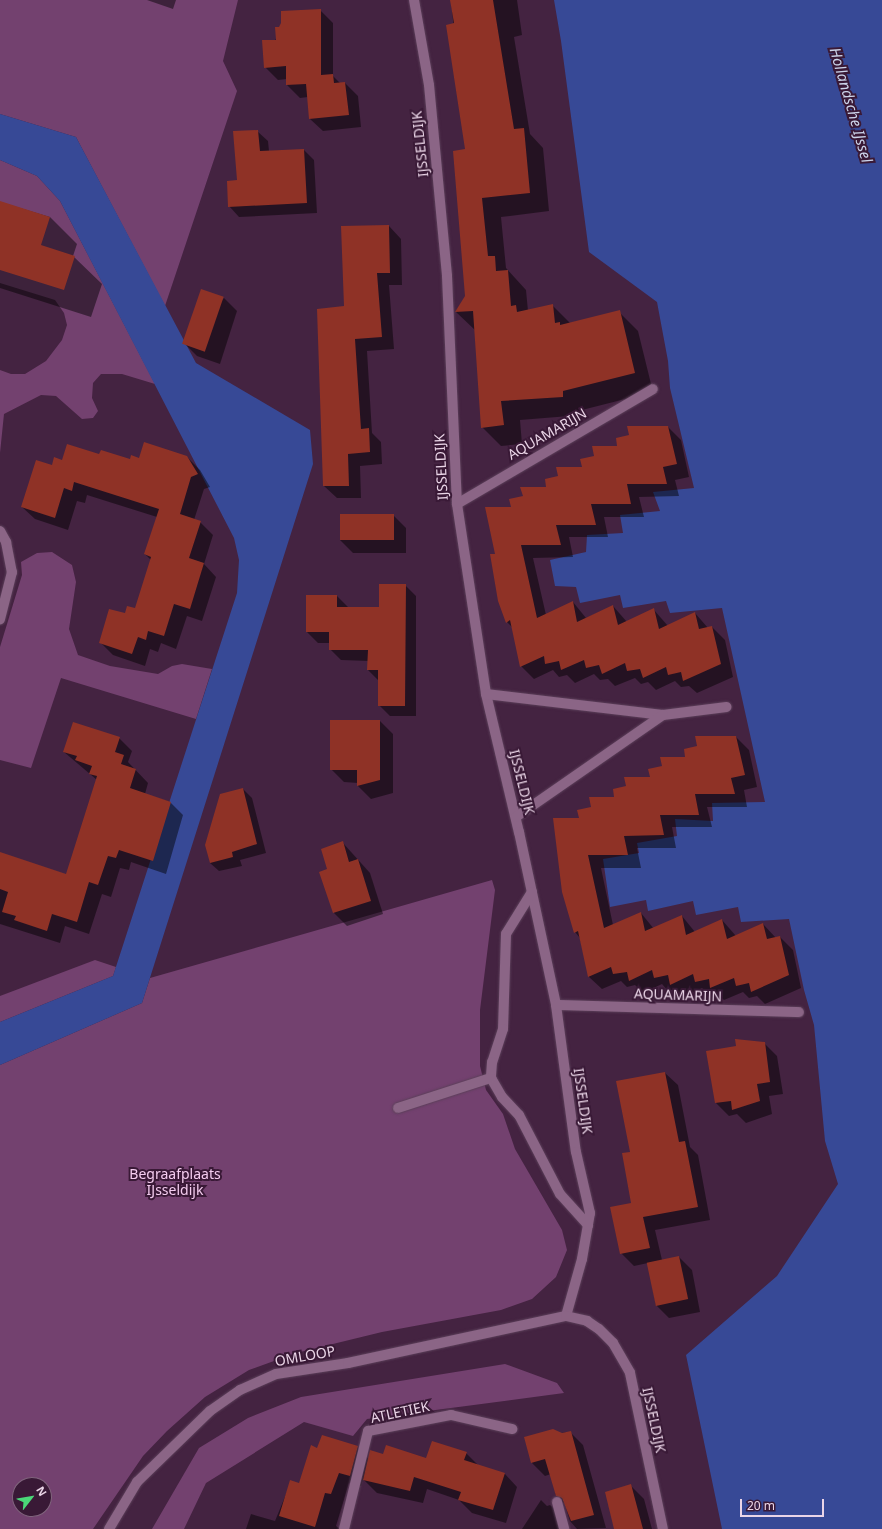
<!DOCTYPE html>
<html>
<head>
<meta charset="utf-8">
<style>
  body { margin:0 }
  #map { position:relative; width:882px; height:1529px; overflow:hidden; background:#442341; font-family:"Noto Sans",sans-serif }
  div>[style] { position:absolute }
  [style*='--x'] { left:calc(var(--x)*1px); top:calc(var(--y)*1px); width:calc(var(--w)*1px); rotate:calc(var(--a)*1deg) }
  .green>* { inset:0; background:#73416f }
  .water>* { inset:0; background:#374996 }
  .shadow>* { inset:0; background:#0007 }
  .building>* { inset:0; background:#8f3226; transform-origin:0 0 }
  .roads { filter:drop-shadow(0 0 1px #5b3f59) drop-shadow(0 0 1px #5b3f59) }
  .minor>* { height:10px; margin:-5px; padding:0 5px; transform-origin:5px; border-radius:5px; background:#8b6586 }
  span { translate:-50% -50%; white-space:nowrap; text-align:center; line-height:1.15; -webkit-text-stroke:4px #391936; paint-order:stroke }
  .street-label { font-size:14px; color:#ead5e7 }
  .park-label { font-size:14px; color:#f4ccef }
  .water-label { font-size:15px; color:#ccd4ea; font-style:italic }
  .north { position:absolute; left:12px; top:1477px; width:40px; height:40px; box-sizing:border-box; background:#391936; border:1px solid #80647d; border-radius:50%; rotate:59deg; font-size:11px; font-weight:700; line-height:16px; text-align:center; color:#ead5e7 }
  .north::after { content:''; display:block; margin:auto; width:14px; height:18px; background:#4ad778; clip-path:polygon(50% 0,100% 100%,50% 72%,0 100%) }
  .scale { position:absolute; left:740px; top:1499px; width:84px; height:18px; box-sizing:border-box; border:2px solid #ead5e7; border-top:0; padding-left:5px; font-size:12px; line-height:14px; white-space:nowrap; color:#ead5e7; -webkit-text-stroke:3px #391936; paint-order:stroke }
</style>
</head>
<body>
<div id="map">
  <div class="green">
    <i style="clip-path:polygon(0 0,238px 0,223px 61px,237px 91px,165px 306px,76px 137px,0 114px)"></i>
    <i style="clip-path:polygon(0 160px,37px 176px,60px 201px,155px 384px,122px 374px,101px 374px,93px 383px,92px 398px,98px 411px,93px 418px,82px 419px,56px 396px,41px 395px,4px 414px,0 453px,0 370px,11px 374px,25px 374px,46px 361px,62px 340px,67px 325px,64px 313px,55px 300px,0 283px)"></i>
    <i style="clip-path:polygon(52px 552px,72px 565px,76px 582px,69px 629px,78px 655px,110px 666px,158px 674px,172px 666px,182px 664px,212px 669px,196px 719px,61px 678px,31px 768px,0 760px,0 647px,22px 575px,21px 562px,37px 553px)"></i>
    <i style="clip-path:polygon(evenodd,492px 880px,495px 890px,480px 1010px,480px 1066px,486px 1090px,503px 1114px,515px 1149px,562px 1230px,567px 1250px,556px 1277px,532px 1299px,501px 1310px,382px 1332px,296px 1353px,249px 1370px,205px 1397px,167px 1431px,143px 1456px,93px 1529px,0 1529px,0 1065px,142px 1003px,150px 978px,492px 880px,20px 1485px,44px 1485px,44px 1509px,20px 1509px,20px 1485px)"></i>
    <i style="clip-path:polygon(95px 960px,116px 967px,113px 976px,0 1022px,0 996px)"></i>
    <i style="clip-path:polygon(505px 1364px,557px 1383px,564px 1393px,367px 1419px,353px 1436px,304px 1422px,206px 1483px,184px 1529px,152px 1529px,199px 1448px,248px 1418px,301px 1397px)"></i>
  </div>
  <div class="water">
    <i style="clip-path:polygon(554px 0,882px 0,882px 1529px,722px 1529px,686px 1355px,777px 1276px,838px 1184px,825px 1141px,814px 1025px,804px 990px,789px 919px,741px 922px,738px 907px,696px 915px,693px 901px,648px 911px,646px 900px,610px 907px,603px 859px,639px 853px,637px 843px,677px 836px,675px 819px,713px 821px,712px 803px,765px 802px,722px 608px,670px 613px,666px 601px,623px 608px,620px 595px,580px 603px,576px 587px,555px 586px,550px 560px,586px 552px,587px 535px,623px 533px,620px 515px,660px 511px,653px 492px,694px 488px,670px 388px,668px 361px,657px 302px,589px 252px,561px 41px)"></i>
    <i style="clip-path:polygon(0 114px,76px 137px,196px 363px,310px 430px,313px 464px,142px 1003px,0 1065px,0 1022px,113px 976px,237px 593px,239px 560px,234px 538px,60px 201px,37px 176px,0 160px)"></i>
  </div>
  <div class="shadow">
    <i style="clip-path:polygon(147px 0,176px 0,173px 9px)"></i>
    <i style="clip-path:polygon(451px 0,517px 0,522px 35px,514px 37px,530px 134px,543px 148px,549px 211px,501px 217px,506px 268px,526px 290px,528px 311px,552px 305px,570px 323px,619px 312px,638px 331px,653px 392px,582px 410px,582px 415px,520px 420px,522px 444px,501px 446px,482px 427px,476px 331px,456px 312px,466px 297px,466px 150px)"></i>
    <i style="clip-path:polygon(320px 10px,333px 23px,333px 76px,340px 83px,345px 83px,358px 96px,361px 127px,323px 131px,310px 119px,308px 97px,300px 98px,287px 85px,287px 79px,278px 80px,265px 67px,280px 28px)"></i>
    <i style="clip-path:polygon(257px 131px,268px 141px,269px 151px,304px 150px,314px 160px,317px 213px,239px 217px,229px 206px)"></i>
    <i style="clip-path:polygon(0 202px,50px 217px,77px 244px,73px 256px,102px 284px,91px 317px,0 288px)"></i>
    <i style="clip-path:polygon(389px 226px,401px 239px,402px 285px,389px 285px,394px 349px,367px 351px,372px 433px,381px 442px,382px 464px,360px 466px,361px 498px,337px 498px,324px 486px,345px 307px)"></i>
    <i style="clip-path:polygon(224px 298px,237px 311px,220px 364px,197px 356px,184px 343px)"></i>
    <i style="clip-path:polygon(668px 427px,681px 440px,689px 477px,675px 480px,679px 496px,639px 497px,644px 517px,604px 517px,608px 537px,569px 537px,573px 557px,533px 558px,546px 615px,573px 602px,586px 618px,613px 606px,627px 622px,654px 610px,668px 626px,695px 613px,708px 628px,712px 627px,725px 640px,733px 677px,697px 693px,689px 686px,681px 687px,675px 681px,656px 690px,648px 682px,641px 684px,635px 678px,615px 686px,608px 679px,600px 680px,594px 674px,575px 683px,567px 675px,559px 677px,553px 670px,534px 679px,521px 666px,513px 628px,507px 622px,512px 508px,524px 497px,548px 488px,559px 477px,583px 468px,595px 456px)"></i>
    <i style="clip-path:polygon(100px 455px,131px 460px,187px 457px,200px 470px,210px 487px,204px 489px,194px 520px,200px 522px,213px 535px,204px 564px,216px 577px,202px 621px,187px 616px,176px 649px,161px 643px,158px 652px,150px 649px,145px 666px,113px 655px,100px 642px,136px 610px,151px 560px,145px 554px,157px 517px,87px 495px,85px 503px,77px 501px,68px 530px,35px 519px,22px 507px,52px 466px,63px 461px)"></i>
    <i style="clip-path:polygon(393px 515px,406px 528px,406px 553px,353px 553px,340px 540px)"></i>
    <i style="clip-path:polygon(405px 585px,416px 596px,416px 716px,390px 716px,379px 705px,379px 681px,368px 670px,369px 661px,341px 660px,330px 649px,330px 643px,318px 643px,307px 632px,337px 596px,348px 607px,380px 608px)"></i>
    <i style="clip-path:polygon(380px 721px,393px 734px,393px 793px,371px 799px,358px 786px,358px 783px,344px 782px,331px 769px)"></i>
    <i style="clip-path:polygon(736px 737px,749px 750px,757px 787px,744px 790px,747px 807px,707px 807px,712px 827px,672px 827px,676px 848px,637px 848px,641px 868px,601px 868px,613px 925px,641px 913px,654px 929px,682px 916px,695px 932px,722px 920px,736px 936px,763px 924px,776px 938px,780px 937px,793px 950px,801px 988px,765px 1004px,757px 996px,749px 998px,743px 992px,724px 1000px,716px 993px,708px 994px,702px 988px,683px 997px,675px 989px,668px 991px,662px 984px,643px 993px,635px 985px,627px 987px,621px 981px,602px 989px,589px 977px,580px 938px,575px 932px,580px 819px,592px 808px,615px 798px,651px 778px,663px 767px)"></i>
    <i style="clip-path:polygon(119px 738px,132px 751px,128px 762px,148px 783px,145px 794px,170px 802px,183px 815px,166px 874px,131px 862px,129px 870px,120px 868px,111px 897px,102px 894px,89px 934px,65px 926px,60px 943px,0 924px,0 853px,67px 875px,97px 780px,64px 752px)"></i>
    <i style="clip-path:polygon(243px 789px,252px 798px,266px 853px,240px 860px,242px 866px,219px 871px,210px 863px)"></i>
    <i style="clip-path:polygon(343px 843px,370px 873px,383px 914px,347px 926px,334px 913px,328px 870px)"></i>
    <i style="clip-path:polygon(764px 1043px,777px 1056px,783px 1094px,769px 1096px,772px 1114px,746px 1123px,737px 1114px,729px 1116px,716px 1103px)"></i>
    <i style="clip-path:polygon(665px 1073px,678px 1085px,690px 1147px,698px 1155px,710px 1220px,655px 1230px,662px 1260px,679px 1257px,692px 1270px,700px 1312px,669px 1318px,656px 1305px,648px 1263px,634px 1266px,621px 1253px,632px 1203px,631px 1152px)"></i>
    <i style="clip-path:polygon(570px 1432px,583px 1445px,606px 1528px,577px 1529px,570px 1521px,565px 1504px,556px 1495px,551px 1474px,545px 1476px,532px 1463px,525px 1437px)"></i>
    <i style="clip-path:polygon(357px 1447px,369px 1459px,383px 1455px,427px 1459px,466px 1453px,479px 1466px,505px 1474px,517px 1487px,506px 1523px,472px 1513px,459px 1500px,427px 1489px,423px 1503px,377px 1493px,363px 1479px,361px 1486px,349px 1483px,336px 1526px,340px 1529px,246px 1529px,251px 1514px,275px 1521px,291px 1482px,299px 1484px,318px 1449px)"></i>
    <i style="clip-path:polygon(631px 1486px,644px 1499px,652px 1529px,616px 1529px)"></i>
    <i style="clip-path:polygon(541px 1500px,547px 1506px,550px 1505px,563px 1517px,566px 1529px,522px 1529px)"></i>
  </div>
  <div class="building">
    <i style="clip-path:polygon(450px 0,493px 0,514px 129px,524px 128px,530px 193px,482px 198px,488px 256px,495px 256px,496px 271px,508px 270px,511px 306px,516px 305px,517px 312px,553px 304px,555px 323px,560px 322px,560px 325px,620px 310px,635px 373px,563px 391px,563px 397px,501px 401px,504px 425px,481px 428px,473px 311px,455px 312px,465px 296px,453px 151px,465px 149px,446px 25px,454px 23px)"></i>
    <i style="clip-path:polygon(321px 9px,321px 75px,333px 74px,334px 83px,345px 82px,349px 115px,309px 119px,306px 84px,286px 85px,286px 66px,264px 68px,262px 40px,276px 40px,275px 27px,279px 27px,281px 23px,281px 11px)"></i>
    <i style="clip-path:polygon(258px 130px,260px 151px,304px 149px,307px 203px,228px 207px,227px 181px,237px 180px,233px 131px)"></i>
    <i style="clip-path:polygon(0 201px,50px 217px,41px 245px,75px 256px,64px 290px,0 270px)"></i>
    <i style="clip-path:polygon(389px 225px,390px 273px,377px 273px,382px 337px,355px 339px,361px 429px,369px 428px,370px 452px,348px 454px,349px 486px,323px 486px,317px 309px,344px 306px,341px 226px)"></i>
    <i style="left:201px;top:289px;width:24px;height:58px;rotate:19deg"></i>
    <i style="clip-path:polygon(627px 426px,668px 426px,677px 464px,663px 467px,667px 484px,627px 484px,631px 504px,591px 504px,596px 525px,556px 525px,561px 545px,521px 545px,537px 618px,573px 601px,577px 622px,613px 605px,618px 625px,654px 608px,659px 629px,695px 612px,699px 629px,712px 626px,721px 664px,683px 681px,681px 672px,668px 675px,666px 667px,643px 678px,640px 669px,627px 671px,625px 663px,602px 674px,599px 665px,586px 668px,584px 660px,561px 670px,559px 661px,545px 664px,544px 656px,520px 667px,510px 620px,506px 623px,498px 601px,490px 554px,495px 554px,485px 507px,511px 507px,509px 499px,523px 496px,520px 487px,546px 487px,545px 479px,558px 476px,556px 467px,582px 467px,580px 459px,594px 456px,592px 446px,617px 446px,616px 438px,629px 435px)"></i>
    <i style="clip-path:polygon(144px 442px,187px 456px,198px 474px,191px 477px,180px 514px,201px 521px,189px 558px,204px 563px,190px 609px,174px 604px,164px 636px,148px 631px,146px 640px,138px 637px,132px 654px,99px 643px,109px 609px,125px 613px,127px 606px,135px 608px,151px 557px,144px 554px,159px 509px,74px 482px,72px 491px,64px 488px,55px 518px,21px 507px,36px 460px,52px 465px,54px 457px,62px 460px,67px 444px,99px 454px,101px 450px,130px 459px,131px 455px,139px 458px)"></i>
    <i style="left:340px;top:514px;width:54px;height:26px"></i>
    <i style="clip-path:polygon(379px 584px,406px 584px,405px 706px,378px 706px,378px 670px,367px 670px,368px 650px,329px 650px,329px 632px,306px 632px,306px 595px,337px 595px,337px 607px,379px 607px)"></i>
    <i style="clip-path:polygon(330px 720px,380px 720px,380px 780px,357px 786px,357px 770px,330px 770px)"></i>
    <i style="clip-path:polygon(73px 722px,120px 737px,115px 752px,124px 755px,121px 764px,136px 769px,130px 788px,171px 802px,153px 861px,119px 850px,116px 858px,108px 856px,98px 885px,89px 882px,77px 922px,52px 914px,47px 931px,14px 920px,16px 916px,2px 912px,8px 892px,0 889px,0 852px,66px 874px,97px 776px,89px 774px,92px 766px,75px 760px,77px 756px,63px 752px)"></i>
    <i style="clip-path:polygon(695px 736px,736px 736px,745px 775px,731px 778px,735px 794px,695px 794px,699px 815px,660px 815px,664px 835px,624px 836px,628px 855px,588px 855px,604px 928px,641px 912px,645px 931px,682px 915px,686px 935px,722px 919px,727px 939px,763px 923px,767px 939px,780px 936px,789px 975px,751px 992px,749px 983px,736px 986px,734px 978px,710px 988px,709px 979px,695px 982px,693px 974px,670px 985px,668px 975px,654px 978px,652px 970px,629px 981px,627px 972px,613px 974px,611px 967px,588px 977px,578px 931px,574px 933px,562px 892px,553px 818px,579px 818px,577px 810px,591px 807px,589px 797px,614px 797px,613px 789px,626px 786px,624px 777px,650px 777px,648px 769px,662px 766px,660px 757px,685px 757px,684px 749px,697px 746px)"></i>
    <i style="clip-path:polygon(243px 788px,257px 844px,232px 852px,233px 857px,210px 863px,205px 845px,220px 794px)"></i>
    <i style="clip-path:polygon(343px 841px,349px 862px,358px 859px,371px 901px,333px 913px,319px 872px,327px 869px,321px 849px)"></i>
    <i style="clip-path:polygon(735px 1039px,765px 1042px,770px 1082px,757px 1084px,760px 1101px,732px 1110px,731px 1101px,715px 1103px,706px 1051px,736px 1046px)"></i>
    <i style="clip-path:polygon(665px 1072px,679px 1142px,685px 1141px,698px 1207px,643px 1217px,650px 1248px,620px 1254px,610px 1207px,631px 1203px,622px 1153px,630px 1152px,616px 1081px)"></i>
    <i style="left:679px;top:1256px;width:44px;height:33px;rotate:78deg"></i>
    <i style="clip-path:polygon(553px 1429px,562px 1433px,571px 1431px,594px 1515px,571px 1521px,562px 1498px,556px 1496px,545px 1459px,531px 1463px,524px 1437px)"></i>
    <i style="clip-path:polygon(322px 1435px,358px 1446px,350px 1476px,339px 1473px,331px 1494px,325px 1493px,315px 1527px,279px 1516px,290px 1480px,299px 1483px,311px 1445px,317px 1448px)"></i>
    <i style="clip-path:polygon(432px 1441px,467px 1452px,464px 1460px,505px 1473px,493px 1510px,458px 1500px,461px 1492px,414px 1477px,410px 1491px,363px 1480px,370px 1450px,383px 1454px,386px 1445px,426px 1458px)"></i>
    <i style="clip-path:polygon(631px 1484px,643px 1529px,614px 1529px,605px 1492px)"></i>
  </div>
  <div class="roads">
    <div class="minor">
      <i style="--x:414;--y:0;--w:86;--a:80"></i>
      <i style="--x:429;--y:85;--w:192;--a:84.6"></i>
      <i style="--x:447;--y:276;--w:228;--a:87.5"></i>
      <i style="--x:457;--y:504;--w:192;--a:81.3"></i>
      <i style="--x:486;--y:694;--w:142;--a:76.6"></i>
      <i style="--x:519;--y:832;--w:177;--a:77.9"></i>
      <i style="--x:556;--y:1005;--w:148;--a:82.3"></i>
      <i style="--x:576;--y:1152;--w:63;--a:77.1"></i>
      <i style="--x:590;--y:1213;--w:47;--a:99.9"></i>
      <i style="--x:582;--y:1259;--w:59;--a:105.7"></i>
      <i style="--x:457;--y:504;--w:227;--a:-30.4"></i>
      <i style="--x:0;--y:531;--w:13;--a:61"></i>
      <i style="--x:6;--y:542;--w:31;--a:79"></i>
      <i style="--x:12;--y:572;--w:49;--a:104.3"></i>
      <i style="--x:486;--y:694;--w:178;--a:6.8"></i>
      <i style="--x:663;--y:715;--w:64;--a:-7.2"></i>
      <i style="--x:516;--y:817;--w:179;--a:-34.8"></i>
      <i style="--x:532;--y:892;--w:49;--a:121.8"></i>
      <i style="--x:506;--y:934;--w:95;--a:91.8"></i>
      <i style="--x:503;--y:1029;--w:35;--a:108"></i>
      <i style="--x:492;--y:1062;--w:16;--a:94"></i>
      <i style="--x:491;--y:1078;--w:22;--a:60"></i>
      <i style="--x:502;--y:1097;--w:25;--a:47"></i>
      <i style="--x:519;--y:1115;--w:89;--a:62.6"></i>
      <i style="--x:560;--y:1194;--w:42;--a:47.9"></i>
      <i style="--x:556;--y:1005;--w:243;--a:1.7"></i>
      <i style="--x:398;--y:1108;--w:98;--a:-17.9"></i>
      <i style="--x:557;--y:1502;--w:28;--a:75"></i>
      <i style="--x:109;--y:1529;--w:55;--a:-59.2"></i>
      <i style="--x:137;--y:1482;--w:102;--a:-44.2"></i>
      <i style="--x:210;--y:1411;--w:37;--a:-35"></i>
      <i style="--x:240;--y:1390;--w:39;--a:-24"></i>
      <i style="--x:276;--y:1374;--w:73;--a:-8.7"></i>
      <i style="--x:348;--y:1363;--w:223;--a:-12.2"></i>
      <i style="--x:566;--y:1316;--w:22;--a:13"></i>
      <i style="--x:587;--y:1321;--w:14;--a:34"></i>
      <i style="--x:599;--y:1329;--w:20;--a:45"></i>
      <i style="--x:613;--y:1343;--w:34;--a:60"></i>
      <i style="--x:630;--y:1373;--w:159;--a:78.1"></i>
      <i style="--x:344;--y:1529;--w:101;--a:-76.2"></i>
      <i style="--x:368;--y:1431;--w:85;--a:-10.9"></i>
      <i style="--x:451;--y:1415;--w:63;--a:12.9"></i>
    </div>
  </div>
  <div class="street-label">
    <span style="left:420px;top:144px;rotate:-96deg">IJSSELDIJK</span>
    <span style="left:547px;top:434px;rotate:-30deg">AQUAMARIJN</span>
    <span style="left:441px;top:467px;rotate:-93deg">IJSSELDIJK</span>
    <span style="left:522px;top:782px;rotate:76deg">IJSSELDIJK</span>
    <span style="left:678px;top:995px;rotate:2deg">AQUAMARIJN</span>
    <span style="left:583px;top:1101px;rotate:82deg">IJSSELDIJK</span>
    <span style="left:305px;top:1356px;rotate:-10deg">OMLOOP</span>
    <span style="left:400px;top:1412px;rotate:-12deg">ATLETIEK</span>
    <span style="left:654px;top:1420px;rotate:78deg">IJSSELDIJK</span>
  </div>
  <div class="park-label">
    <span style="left:175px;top:1182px">Begraafplaats<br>IJsseldijk</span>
  </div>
  <div class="water-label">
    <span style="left:851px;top:105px;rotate:74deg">Hollandsche IJssel</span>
  </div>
  <div class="north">N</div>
  <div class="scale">20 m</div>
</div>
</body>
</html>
